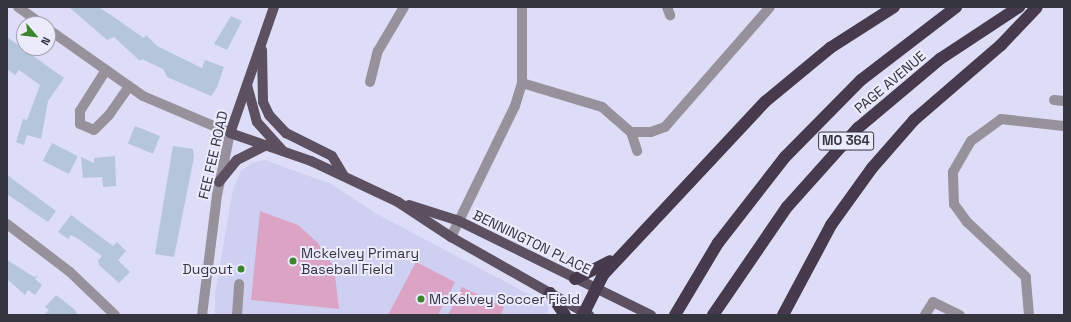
<!DOCTYPE html>
<html>
<head>
<meta charset="utf-8">
<style>
  body { margin:0 }
  #map { position:relative; width:1071px; height:322px; overflow:hidden; background:#ddddf8; font-family:"Space Grotesk",sans-serif }
  div>[style] { position:absolute }
  [style*='--x'] { left:calc(var(--x)*1px); top:calc(var(--y)*1px); width:calc(var(--w)*1px); rotate:calc(var(--a)*1deg) }
  .built>* { inset:0; background:#cfcff1 }
  .green>* { inset:0; background:#dba4c4 }
  .building>* { inset:0; background:#b5c5db; transform-origin:0 0 }
  .minor>* { height:10px; margin:-5px; padding:0 5px; transform-origin:5px; border-radius:5px; background:#97919b }
  .major>* { height:10px; margin:-5px; padding:0 5px; transform-origin:5px; border-radius:5px; background:#5c5061 }
  .highway>* { height:12px; margin:-6px; padding:0 6px; transform-origin:6px; border-radius:6px; background:#473a4d }
  .dots>* { width:11px; height:11px; translate:-50% -50%; box-sizing:border-box; border:2px solid #ebebfc; border-radius:50% }
  span { translate:-50% -50%; white-space:nowrap; text-align:center; line-height:1.15; -webkit-text-stroke:4px #ebebfc; paint-order:stroke }
  .shield-label span { padding:1px 3px; background:#ebebfc; border:1px solid; border-radius:3px; -webkit-text-stroke-width:0 }
  .shield-label { font-size:13px; color:#35353f; font-weight:700 }
  .street-label { font-size:14px; color:#35353f }
  .poi-label { font-size:14px; color:#35353f }
  .left { translate:0 -50%; text-align:left }
  .right { translate:-100% -50%; text-align:right }
  .frame { position:absolute; inset:0; border:8px solid #35353f; pointer-events:none }
  .north { position:absolute; left:16px; top:16px; width:40px; height:40px; box-sizing:border-box; background:#ebebfc; border:1px solid #a2a2b0; border-radius:50%; rotate:118deg; font-size:11px; font-weight:700; line-height:16px; text-align:center; color:#35353f }
  .north::after { content:''; display:block; margin:auto; width:14px; height:18px; background:#3c852c; clip-path:polygon(50% 0,100% 100%,50% 72%,0 100%) }
</style>
</head>
<body>
<div id="map">
  <div class="built">
    <i style="clip-path:polygon(265px 160px,331px 184px,377px 214px,549px 305px,547px 315px,215px 315px,215px 294px,233px 189px,241px 171px,252px 163px)"></i>
  </div>
  <div class="green">
    <i style="clip-path:polygon(260px 211px,298px 225px,318px 243px,334px 267px,339px 309px,251px 300px)"></i>
    <i style="clip-path:polygon(416px 262px,455px 282px,438px 315px,388px 315px)"></i>
    <i style="clip-path:polygon(462px 287px,504px 307px,501px 315px,448px 315px)"></i>
  </div>
  <div class="building">
    <i style="clip-path:polygon(69px 7px,99px 7px,144px 38px,146px 35px,157px 46px,202px 68px,205px 60px,224px 67px,217px 87px,211px 96px,167px 77px,163px 69px,142px 59px,140px 61px,114px 37px,107px 40px)"></i>
    <i style="clip-path:polygon(231px 16px,242px 21px,227px 50px,214px 44px)"></i>
    <i style="clip-path:polygon(7px 37px,64px 78px,48px 101px,41px 139px,27px 135px,24px 145px,16px 142px,23px 119px,27px 120px,40px 85px,19px 70px,15px 75px,7px 69px)"></i>
    <i style="left:135px;top:126px;width:27px;height:19px;rotate:22deg"></i>
    <i style="left:52px;top:143px;width:29px;height:20px;rotate:27deg"></i>
    <i style="clip-path:polygon(173px 146px,193px 149px,194px 157px,174px 257px,155px 254px)"></i>
    <i style="clip-path:polygon(115px 156px,116px 186px,103px 187px,102px 177px,83px 178px,81px 157px,94px 163px,94px 158px)"></i>
    <i style="clip-path:polygon(7px 175px,56px 211px,48px 222px,7px 194px)"></i>
    <i style="clip-path:polygon(71px 215px,113px 246px,117px 242px,126px 251px,118px 260px,130px 272px,119px 283px,99px 265px,98px 260px,102px 256px,77px 238px,71px 235px,68px 239px,58px 232px)"></i>
    <i style="clip-path:polygon(7px 260px,34px 277px,38px 275px,35px 279px,42px 285px,35px 295px,28px 290px,25px 295px,7px 279px)"></i>
    <i style="clip-path:polygon(56px 295px,74px 309px,78px 315px,44px 315px,49px 310px,45px 307px)"></i>
  </div>
  <div class="minor">
    <i style="--x:18;--y:7;--w:29;--a:36"></i>
    <i style="--x:667;--y:7;--w:9;--a:69"></i>
    <i style="--x:48;--y:29;--w:116;--a:35.2"></i>
    <i style="--x:143;--y:96;--w:95;--a:23"></i>
    <i style="--x:230;--y:133;--w:63;--a:101.8"></i>
    <i style="--x:217;--y:195;--w:121;--a:97.1"></i>
    <i style="--x:106;--y:70;--w:49;--a:122.4"></i>
    <i style="--x:80;--y:111;--w:13;--a:90"></i>
    <i style="--x:80;--y:124;--w:15;--a:23"></i>
    <i style="--x:94;--y:130;--w:21;--a:-45"></i>
    <i style="--x:109;--y:115;--w:35;--a:-55"></i>
    <i style="--x:370;--y:82;--w:32;--a:-76"></i>
    <i style="--x:378;--y:51;--w:51;--a:-59.4"></i>
    <i style="--x:522;--y:83;--w:84;--a:16.7"></i>
    <i style="--x:602;--y:107;--w:38;--a:41"></i>
    <i style="--x:631;--y:132;--w:20;--a:72"></i>
    <i style="--x:1054;--y:100;--w:10;--a:6"></i>
    <i style="--x:631;--y:132;--w:20;--a:0"></i>
    <i style="--x:651;--y:132;--w:15;--a:-20"></i>
    <i style="--x:665;--y:127;--w:159;--a:-48.8"></i>
    <i style="--x:7;--y:224;--w:79;--a:37.3"></i>
    <i style="--x:70;--y:272;--w:62;--a:43.7"></i>
    <i style="--x:451;--y:237;--w:146;--a:-64"></i>
    <i style="--x:515;--y:106;--w:24;--a:-73"></i>
    <i style="--x:522;--y:83;--w:76;--a:-90"></i>
    <i style="--x:237;--y:315;--w:31;--a:-86"></i>
    <i style="--x:925;--y:315;--w:15;--a:-58"></i>
    <i style="--x:933;--y:302;--w:30;--a:26"></i>
    <i style="--x:1029;--y:315;--w:38;--a:-95"></i>
    <i style="--x:1026;--y:277;--w:81;--a:-137"></i>
    <i style="--x:967;--y:222;--w:22;--a:-126"></i>
    <i style="--x:954;--y:204;--w:32;--a:-92"></i>
    <i style="--x:953;--y:172;--w:36;--a:-60"></i>
    <i style="--x:971;--y:141;--w:37;--a:-36"></i>
    <i style="--x:1001;--y:119;--w:63;--a:6.3"></i>
  </div>
  <div class="major">
    <i style="--x:274;--y:7;--w:133;--a:109.2"></i>
    <i style="--x:230;--y:133;--w:86;--a:19.1"></i>
    <i style="--x:311;--y:161;--w:96;--a:25.2"></i>
    <i style="--x:398;--y:202;--w:64;--a:33.4"></i>
    <i style="--x:451;--y:237;--w:159;--a:29.5"></i>
    <i style="--x:262;--y:50;--w:52;--a:88.9"></i>
    <i style="--x:263;--y:102;--w:14;--a:65"></i>
    <i style="--x:269;--y:115;--w:25;--a:47"></i>
    <i style="--x:286;--y:133;--w:51;--a:26.6"></i>
    <i style="--x:332;--y:156;--w:21;--a:59"></i>
    <i style="--x:247;--y:85;--w:38;--a:75"></i>
    <i style="--x:257;--y:122;--w:38;--a:48"></i>
    <i style="--x:219;--y:182;--w:28;--a:-51"></i>
    <i style="--x:237;--y:160;--w:33;--a:-27"></i>
    <i style="--x:409;--y:205;--w:52;--a:17.7"></i>
    <i style="--x:459;--y:221;--w:214;--a:26.1"></i>
  </div>
  <div class="highway">
    <i style="--x:575;--y:279;--w:39;--a:-27"></i>
    <i style="--x:550;--y:293;--w:27;--a:56"></i>
    <i style="--x:583;--y:315;--w:45;--a:-63.4"></i>
    <i style="--x:603;--y:275;--w:238;--a:-46.9"></i>
    <i style="--x:766;--y:101;--w:83;--a:-39.6"></i>
    <i style="--x:830;--y:48;--w:76;--a:-32.6"></i>
    <i style="--x:675;--y:315;--w:84;--a:-59.2"></i>
    <i style="--x:718;--y:243;--w:109;--a:-52.1"></i>
    <i style="--x:785;--y:157;--w:108;--a:-45.4"></i>
    <i style="--x:861;--y:80;--w:120;--a:-37.5"></i>
    <i style="--x:713;--y:315;--w:131;--a:-55.6"></i>
    <i style="--x:787;--y:207;--w:106;--a:-48.1"></i>
    <i style="--x:858;--y:128;--w:107;--a:-40.1"></i>
    <i style="--x:940;--y:59;--w:95;--a:-33.4"></i>
    <i style="--x:783;--y:315;--w:102;--a:-61.9"></i>
    <i style="--x:831;--y:225;--w:70;--a:-54.3"></i>
    <i style="--x:872;--y:168;--w:64;--a:-48.8"></i>
    <i style="--x:914;--y:120;--w:115;--a:-40.8"></i>
    <i style="--x:1001;--y:45;--w:52;--a:-46.5"></i>
  </div>
  <div class="dots">
    <i style="left:293px;top:261px;background:#3c852c"></i>
    <i style="left:241px;top:269px;background:#3c852c"></i>
    <i style="left:421px;top:299px;background:#3c852c"></i>
  </div>
  <div class="shield-label">
    <span style="left:846px;top:141px">MO 364</span>
  </div>
  <div class="street-label">
    <span style="left:890px;top:82px;rotate:-40deg">PAGE AVENUE</span>
    <span style="left:213px;top:155px;rotate:-77deg">FEE FEE ROAD</span>
    <span style="left:532px;top:242px;rotate:26deg">BENNINGTON PLACE</span>
  </div>
  <div class="poi-label">
    <span class="left" style="left:301px;top:261px">Mckelvey Primary<br>Baseball Field</span>
    <span class="right" style="left:233px;top:269px">Dugout</span>
    <span class="left" style="left:429px;top:299px">McKelvey Soccer Field</span>
  </div>
  <div class="frame"></div>
  <div class="north">N</div>
</div>
</body>
</html>
